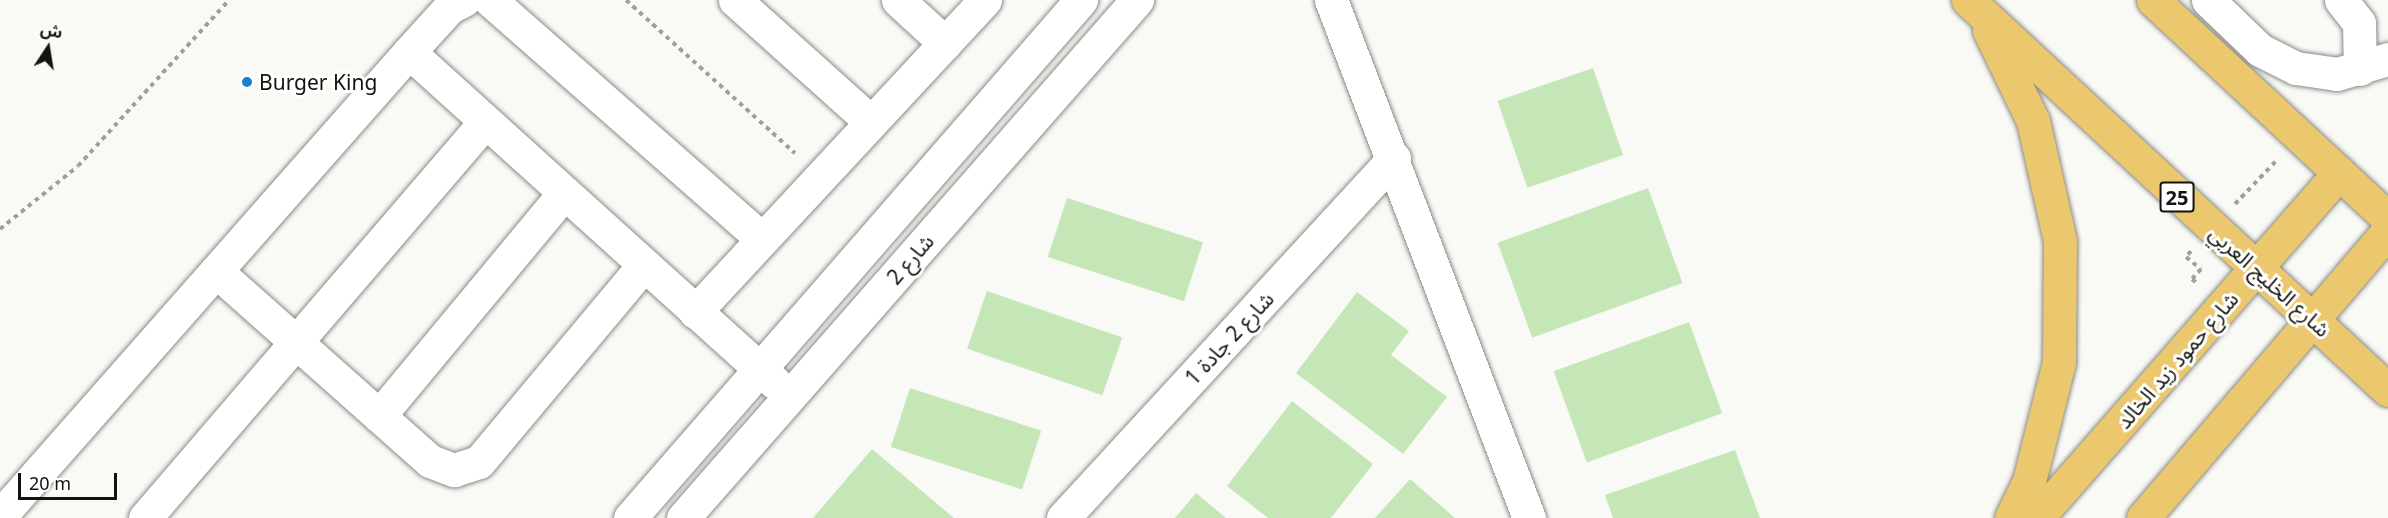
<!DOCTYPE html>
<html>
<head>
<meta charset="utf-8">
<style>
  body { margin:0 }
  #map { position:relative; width:2388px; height:518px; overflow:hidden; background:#f9f9f5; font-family:"Noto Sans","Noto Sans Arabic",sans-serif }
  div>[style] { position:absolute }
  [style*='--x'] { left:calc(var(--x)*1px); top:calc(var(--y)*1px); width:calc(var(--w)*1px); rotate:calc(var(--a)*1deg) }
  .building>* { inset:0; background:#c5e7b8; transform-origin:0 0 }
  .path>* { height:4px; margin-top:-2px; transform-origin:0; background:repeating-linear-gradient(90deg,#9f9f9c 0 4.5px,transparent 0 9px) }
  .roads { filter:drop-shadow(0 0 2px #8b8b88) drop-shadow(0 0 2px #8b8b88) }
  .minor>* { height:33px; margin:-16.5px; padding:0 16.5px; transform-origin:16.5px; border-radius:16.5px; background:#fff }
  .major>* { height:33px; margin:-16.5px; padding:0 16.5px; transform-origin:16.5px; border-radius:16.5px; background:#ebc76e }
  .dots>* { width:16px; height:16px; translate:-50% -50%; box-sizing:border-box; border:3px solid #fffffe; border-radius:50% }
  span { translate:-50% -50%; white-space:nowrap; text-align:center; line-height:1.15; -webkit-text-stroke:6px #fffffe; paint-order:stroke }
  .shield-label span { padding:2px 4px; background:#fffffe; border:2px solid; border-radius:4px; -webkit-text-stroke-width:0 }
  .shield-label { font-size:20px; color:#131312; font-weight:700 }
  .poi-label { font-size:21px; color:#131312 }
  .left { translate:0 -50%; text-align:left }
  .street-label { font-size:21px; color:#131312 }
  .north { position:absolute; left:18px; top:18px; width:60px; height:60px; -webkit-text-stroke:4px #fffffe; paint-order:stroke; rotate:12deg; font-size:16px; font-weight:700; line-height:24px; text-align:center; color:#131312 }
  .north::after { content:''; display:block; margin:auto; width:21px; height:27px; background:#131312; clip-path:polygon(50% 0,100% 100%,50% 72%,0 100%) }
  .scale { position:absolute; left:18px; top:473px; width:99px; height:27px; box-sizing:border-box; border:3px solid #131312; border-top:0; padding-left:8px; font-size:18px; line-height:21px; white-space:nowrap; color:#131312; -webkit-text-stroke:4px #fffffe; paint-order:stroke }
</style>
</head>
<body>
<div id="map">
  <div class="building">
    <i style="left:1593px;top:68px;width:92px;height:101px;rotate:71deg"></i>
    <i style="left:1648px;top:188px;width:101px;height:160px;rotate:70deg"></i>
    <i style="left:1067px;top:198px;width:143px;height:62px;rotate:18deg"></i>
    <i style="left:987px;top:291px;width:143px;height:61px;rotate:19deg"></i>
    <i style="clip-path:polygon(1357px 292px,1409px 331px,1391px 355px,1447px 397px,1403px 454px,1296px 373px)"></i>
    <i style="left:1689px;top:322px;width:97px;height:144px;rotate:70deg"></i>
    <i style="left:910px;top:388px;width:138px;height:62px;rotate:18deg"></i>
    <i style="clip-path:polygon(1292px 401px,1373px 464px,1331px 518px,1268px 518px,1227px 486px)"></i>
    <i style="clip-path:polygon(872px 449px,954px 518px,813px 518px)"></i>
    <i style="clip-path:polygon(1735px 450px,1760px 518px,1613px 518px,1605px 495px)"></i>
    <i style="clip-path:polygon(1410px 479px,1455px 518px,1375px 518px)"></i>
    <i style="clip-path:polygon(1196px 493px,1226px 518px,1175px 518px)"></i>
  </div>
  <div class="path">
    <i style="--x:626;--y:0;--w:228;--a:42.2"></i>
    <i style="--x:2235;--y:204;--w:62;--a:-46.3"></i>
    <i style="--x:0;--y:229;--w:100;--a:-38.9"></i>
    <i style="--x:78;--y:166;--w:224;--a:-47.7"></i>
    <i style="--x:2191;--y:251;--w:8;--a:130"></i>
    <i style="--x:2186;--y:257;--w:19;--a:39"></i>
    <i style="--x:2201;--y:269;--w:13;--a:132"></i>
    <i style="--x:2192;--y:279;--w:8;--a:40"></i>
  </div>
  <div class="roads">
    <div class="minor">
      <i style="--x:490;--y:0;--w:362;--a:41.3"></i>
      <i style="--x:735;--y:0;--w:183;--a:41.9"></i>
      <i style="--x:898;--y:0;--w:64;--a:42.5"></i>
      <i style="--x:1331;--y:0;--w:555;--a:69.08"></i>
      <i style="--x:2208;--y:0;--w:72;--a:43.9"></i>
      <i style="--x:2260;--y:50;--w:40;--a:26.6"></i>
      <i style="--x:2296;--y:68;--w:41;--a:8.3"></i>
      <i style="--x:2337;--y:74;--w:53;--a:-16.4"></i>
      <i style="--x:2341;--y:0;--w:29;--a:52"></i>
      <i style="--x:2359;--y:23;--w:46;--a:88.8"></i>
      <i style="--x:409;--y:52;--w:493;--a:42.1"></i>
      <i style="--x:216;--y:271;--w:286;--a:41.6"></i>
      <i style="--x:430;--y:461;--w:26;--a:21"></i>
      <i style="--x:454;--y:470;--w:26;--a:-18"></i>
      <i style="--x:479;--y:462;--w:257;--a:-50.1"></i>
      <i style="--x:695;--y:312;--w:426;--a:-47.1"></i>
      <i style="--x:379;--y:416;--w:290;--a:-50.3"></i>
      <i style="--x:0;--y:516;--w:619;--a:-48.6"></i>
      <i style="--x:409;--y:52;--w:61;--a:-47.7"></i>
      <i style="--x:450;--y:7;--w:16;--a:-27"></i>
      <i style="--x:145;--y:518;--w:522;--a:-49.35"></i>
      <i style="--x:630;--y:518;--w:687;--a:-48.96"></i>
      <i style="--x:683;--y:518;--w:689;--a:-48.77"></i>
      <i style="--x:1063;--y:518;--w:489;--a:-47.4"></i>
    </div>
    <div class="major">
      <i style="--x:1968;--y:0;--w:573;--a:42.88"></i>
      <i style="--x:2153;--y:0;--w:321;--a:42.9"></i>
      <i style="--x:1989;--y:30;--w:101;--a:64.2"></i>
      <i style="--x:2033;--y:121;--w:123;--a:77.3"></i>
      <i style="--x:2060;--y:241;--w:121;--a:90.5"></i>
      <i style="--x:2059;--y:362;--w:123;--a:104.1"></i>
      <i style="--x:2029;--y:481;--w:41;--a:115.9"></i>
      <i style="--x:2037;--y:518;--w:459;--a:-48.8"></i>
      <i style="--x:2143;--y:518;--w:377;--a:-49.5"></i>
    </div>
  </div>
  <div class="dots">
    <i style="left:247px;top:82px;background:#1a80cb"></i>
  </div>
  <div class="shield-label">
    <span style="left:2177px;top:197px">25</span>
  </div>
  <div class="poi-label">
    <span class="left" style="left:259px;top:82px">Burger King</span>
  </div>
  <div class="street-label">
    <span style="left:910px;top:259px;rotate:-49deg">شارع 2</span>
    <span style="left:2270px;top:281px;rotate:42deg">شارع الخليج العربي</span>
    <span style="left:1229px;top:338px;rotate:-47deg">شارع 2 جادة 1</span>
    <span style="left:2177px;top:360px;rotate:-49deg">شارع حمود زيد الخالد</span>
  </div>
  <div class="north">ش</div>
  <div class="scale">20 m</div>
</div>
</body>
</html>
